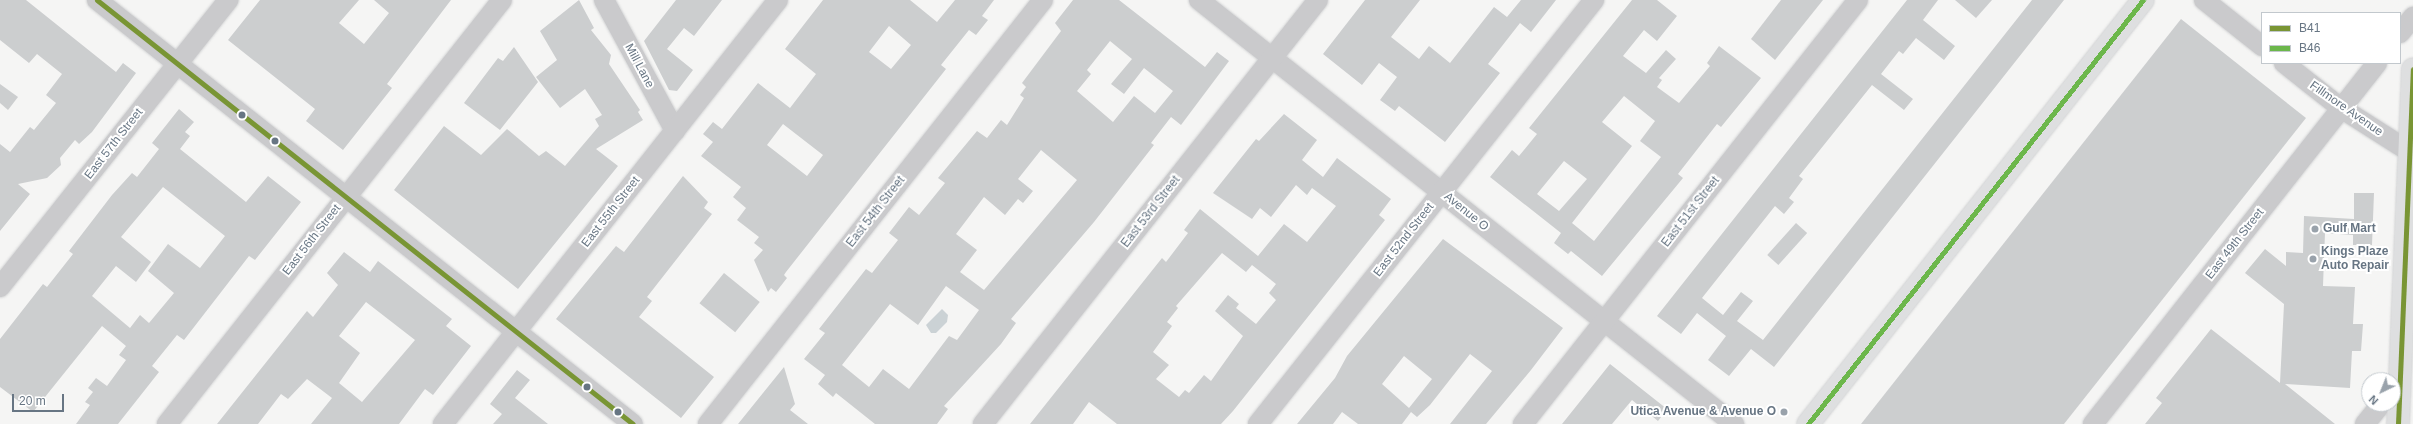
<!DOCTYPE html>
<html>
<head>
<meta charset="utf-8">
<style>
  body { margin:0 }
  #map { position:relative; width:2413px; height:424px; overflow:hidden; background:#f5f5f4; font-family:Helvetica,sans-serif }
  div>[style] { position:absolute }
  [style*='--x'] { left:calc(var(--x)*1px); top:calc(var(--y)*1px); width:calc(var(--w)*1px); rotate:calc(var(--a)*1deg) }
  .water>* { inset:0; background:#cbd2d5 }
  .building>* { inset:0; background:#cccecf; transform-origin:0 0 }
  .roads { filter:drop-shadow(0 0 1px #d2d3d4) drop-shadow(0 0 1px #d2d3d4) }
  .minor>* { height:20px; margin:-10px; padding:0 10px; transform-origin:10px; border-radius:10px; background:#cacacc }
  .secondary>* { height:22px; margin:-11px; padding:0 11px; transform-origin:11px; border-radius:11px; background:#dedfe0 }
  .primary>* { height:22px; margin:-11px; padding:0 11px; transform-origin:11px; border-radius:11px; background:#dedfe0 }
  .bus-1>* { height:5px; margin:-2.5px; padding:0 2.5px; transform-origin:2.5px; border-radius:2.5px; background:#799534 }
  .bus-2>* { height:5px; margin:-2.5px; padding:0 2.5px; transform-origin:2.5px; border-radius:2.5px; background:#6cb74b }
  .dots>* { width:11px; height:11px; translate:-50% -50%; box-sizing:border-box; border:2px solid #fff; border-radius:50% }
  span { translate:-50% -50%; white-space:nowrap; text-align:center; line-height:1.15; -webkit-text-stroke:4px #fff; paint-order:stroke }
  .street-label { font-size:12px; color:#677583 }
  .poi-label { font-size:12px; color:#677583; font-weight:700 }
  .left { translate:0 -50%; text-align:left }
  .right { translate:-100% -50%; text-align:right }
  .legend { position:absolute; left:2261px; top:12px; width:140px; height:52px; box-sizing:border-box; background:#fff; border:1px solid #c2c8cd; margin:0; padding:5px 7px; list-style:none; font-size:12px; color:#677583 }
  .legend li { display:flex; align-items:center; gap:8px; height:20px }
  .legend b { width:20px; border:1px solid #c2c8cd }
  .north { position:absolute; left:2361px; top:372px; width:40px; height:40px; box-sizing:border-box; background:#fff; border:1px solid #c2c8cd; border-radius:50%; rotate:223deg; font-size:11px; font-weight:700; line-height:16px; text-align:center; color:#677583 }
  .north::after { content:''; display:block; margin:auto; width:14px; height:18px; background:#99a2ab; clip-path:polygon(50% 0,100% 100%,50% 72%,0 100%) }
  .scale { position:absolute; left:12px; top:394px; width:52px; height:18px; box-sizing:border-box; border:2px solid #677583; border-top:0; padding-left:5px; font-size:12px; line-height:14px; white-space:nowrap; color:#677583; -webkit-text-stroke:3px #fff; paint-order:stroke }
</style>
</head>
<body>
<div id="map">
  <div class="water">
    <i style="clip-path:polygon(942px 309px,948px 315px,947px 322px,936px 333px,931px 333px,926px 325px)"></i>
  </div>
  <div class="building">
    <i style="clip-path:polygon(0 0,26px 0,116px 72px,123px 63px,136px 73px,92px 132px,79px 144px,75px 140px,60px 158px,61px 165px,47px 178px,18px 184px,30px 194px,0 231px,0 144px,10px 152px,30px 127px,34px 130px,56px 103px,46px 95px,62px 74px,37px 54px,29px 63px,0 40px)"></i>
    <i style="clip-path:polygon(260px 0,359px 0,339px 23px,364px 44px,389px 13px,374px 0,451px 0,387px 84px,392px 88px,343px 150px,306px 121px,315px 109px,228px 40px)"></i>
    <i style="clip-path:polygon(579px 0,594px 28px,591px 30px,611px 55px,609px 64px,640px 110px,638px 112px,643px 120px,596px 149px,618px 166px,518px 289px,394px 190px,444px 126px,481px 155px,507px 129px,539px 156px,546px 151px,565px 166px,599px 126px,595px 119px,602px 115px,585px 89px,560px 108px,536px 77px,557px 60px,540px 31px)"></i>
    <i style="clip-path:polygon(676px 0,722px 0,694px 36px,684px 28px,667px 49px,693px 70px,677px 91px,669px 90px,644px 41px)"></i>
    <i style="clip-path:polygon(evenodd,823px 0,910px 0,937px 22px,955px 0,994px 0,982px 16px,988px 20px,976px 35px,969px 30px,941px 65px,946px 69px,786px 272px,784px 275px,787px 278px,776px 292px,771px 288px,768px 292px,754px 260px,763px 250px,754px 243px,759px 237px,737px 220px,746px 208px,733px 197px,741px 187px,701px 156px,713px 142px,703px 134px,713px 122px,722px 129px,758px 83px,790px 108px,816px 74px,785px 49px,823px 0,889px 26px,911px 45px,891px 69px,869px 52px,889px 26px,823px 0,783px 124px,823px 155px,807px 176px,767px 145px,783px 124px)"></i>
    <i style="clip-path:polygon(evenodd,1073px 0,1119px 0,1205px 67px,1217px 52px,1229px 61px,1181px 125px,1171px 117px,1151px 143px,1154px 145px,1094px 222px,1011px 319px,1016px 323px,1001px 344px,944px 406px,948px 409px,937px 424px,875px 424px,836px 393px,833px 397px,818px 384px,825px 375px,804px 359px,825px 333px,819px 329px,866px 269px,872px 273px,898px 240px,889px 233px,909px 207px,919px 215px,945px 183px,938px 178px,977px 131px,987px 138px,1001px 120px,1007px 125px,1024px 98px,1020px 95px,1026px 87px,1022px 83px,1061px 31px,1055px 23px,1073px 0,1110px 41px,1132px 59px,1111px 84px,1124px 94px,1144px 68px,1173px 91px,1155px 113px,1134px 96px,1113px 122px,1077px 91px,1091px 74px,1087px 70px,1110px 41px,1073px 0,1041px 150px,1077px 180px,984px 290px,960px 272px,977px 250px,956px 234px,984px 197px,1005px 215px,1018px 199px,1023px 203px,1033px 191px,1018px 179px,1041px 150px,1073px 0,946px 286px,979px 310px,957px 340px,949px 336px,909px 389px,883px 369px,869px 387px,842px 365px,890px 304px,918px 325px,946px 286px)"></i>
    <i style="clip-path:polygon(1365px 0,1420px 0,1391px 37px,1419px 59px,1429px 46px,1450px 63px,1494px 7px,1507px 17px,1521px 0,1556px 0,1531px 32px,1520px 23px,1488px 64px,1500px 73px,1445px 142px,1399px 106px,1395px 111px,1380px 100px,1397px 77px,1379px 63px,1362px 85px,1323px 54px)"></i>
    <i style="clip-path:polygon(evenodd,1632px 0,1657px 0,1677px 16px,1657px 41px,1644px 30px,1623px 56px,1646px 73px,1666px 50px,1676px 59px,1659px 78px,1662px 80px,1657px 87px,1679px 103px,1710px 66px,1707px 63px,1719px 46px,1761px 78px,1721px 127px,1717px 124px,1678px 174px,1683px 178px,1602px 276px,1571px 251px,1568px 254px,1554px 243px,1561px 233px,1490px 177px,1512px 150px,1519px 156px,1537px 134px,1529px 128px,1632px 0,1624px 96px,1655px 121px,1640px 141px,1661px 157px,1594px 241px,1572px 223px,1632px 146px,1602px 122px,1624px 96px,1632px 0,1564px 161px,1587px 179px,1559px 211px,1537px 194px,1564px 161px)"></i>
    <i style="clip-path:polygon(1781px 0,1823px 0,1775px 60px,1751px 39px)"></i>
    <i style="clip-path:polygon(1907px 0,1938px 0,1923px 20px,1955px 46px,1944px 60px,1916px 38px,1903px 54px,1899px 51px,1881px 74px,1913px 99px,1904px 110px,1872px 85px,1799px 176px,1803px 179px,1789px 198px,1794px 202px,1784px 214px,1775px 206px,1702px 298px,1723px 315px,1741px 292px,1753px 301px,1737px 321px,1763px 340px,2032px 0,2064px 0,1774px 367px,1751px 349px,1729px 376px,1708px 360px,1726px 336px,1697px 313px,1681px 334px,1657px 316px)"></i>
    <i style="clip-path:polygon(1955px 0,1992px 0,1976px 18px)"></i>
    <i style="clip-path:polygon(2181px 19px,2306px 118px,2064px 424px,1861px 424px)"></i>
    <i style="clip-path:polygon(514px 47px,538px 82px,500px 130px,464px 103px,498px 58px,503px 61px)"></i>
    <i style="clip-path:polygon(0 84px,18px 97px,8px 110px,0 103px)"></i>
    <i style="clip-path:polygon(evenodd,179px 109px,194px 122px,185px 132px,190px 136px,180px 149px,246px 202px,268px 176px,301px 202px,255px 260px,249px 256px,184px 340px,177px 335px,152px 366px,159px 372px,118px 424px,76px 424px,90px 405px,85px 402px,93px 392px,88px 388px,96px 378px,107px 386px,126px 360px,119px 355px,126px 346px,102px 326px,33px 412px,0 387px,0 339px,43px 284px,47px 287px,73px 254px,69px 251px,112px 195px,132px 173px,137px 177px,159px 149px,152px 143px,179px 109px,163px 187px,225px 236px,200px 268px,168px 244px,148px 271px,174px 293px,149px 323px,140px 315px,130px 328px,92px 296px,116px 266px,136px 282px,151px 262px,121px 237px,163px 187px)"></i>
    <i style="clip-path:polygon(evenodd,1284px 114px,1317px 140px,1302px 160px,1323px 177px,1337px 158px,1391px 199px,1379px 215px,1385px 220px,1233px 411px,1221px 424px,1117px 424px,1089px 402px,1073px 424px,1030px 424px,1162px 258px,1166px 262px,1188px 233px,1184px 230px,1200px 209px,1258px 256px,1284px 224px,1307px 242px,1336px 206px,1312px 188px,1307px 195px,1296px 185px,1271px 217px,1260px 208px,1252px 219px,1213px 193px,1256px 139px,1259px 141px,1284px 114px,1222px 253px,1246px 272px,1252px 265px,1276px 284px,1269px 293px,1276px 300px,1256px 324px,1236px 308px,1239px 304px,1228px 295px,1215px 311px,1243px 336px,1211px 381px,1204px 375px,1189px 393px,1185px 390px,1179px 397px,1156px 379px,1169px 365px,1153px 352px,1172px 326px,1167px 322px,1178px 308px,1176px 306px,1222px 253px)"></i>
    <i style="clip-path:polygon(683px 176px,708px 202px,704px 208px,712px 214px,647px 297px,652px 301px,639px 317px,714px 377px,681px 418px,556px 319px,616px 246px,624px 252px)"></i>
    <i style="clip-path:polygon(2354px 193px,2374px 193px,2372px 245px,2353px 245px,2353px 235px,2325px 233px,2323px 286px,2355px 287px,2353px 324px,2363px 324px,2361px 351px,2352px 351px,2350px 388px,2285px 384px,2335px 424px,2145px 424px,2162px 403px,2156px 398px,2211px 329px,2280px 383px,2284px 304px,2245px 273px,2265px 249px,2286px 266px,2286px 252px,2303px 253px,2304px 216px,2354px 219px)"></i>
    <i style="left:1796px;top:223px;width:15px;height:43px;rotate:42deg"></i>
    <i style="clip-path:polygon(evenodd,1443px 239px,1563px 328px,1531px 370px,1486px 424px,1450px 424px,1492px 371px,1470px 354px,1430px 405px,1417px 417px,1411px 412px,1402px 424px,1358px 424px,1342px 412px,1333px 424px,1297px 424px,1335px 378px,1347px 356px,1443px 239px,1404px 356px,1432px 379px,1409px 408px,1382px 384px,1404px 356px)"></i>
    <i style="clip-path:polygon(evenodd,344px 252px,370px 272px,378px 261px,452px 319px,446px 326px,471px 346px,433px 395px,425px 389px,399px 424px,311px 424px,332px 398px,307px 379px,288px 399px,281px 394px,258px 424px,217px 424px,307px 311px,313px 317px,338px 285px,327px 273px,344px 252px,366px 302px,415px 340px,362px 402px,339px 383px,360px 353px,339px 336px,366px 302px)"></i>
    <i style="left:724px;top:273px;width:46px;height:39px;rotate:39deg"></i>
    <i style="clip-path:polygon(1610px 364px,1667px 409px,1658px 421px,1632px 400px,1612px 424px,1562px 424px)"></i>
    <i style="clip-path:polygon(784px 367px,795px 404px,790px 410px,808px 424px,738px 424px)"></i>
    <i style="clip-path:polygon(517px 370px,530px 380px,515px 398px,548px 424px,493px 424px,502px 414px,490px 404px)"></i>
  </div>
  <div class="roads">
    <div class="minor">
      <i style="--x:97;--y:0;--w:683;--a:38.35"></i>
      <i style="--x:604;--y:0;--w:149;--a:61.5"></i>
      <i style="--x:1199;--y:0;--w:683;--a:38.4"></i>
      <i style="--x:2204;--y:0;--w:74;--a:38.4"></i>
      <i style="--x:2400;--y:33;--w:21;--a:-51"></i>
      <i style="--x:2284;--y:63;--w:73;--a:38.3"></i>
      <i style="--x:2341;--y:108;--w:82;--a:32.5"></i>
      <i style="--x:0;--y:287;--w:367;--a:-51.5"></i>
      <i style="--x:167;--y:424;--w:540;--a:-51.69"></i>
      <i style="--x:443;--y:424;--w:540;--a:-51.69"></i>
      <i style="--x:708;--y:424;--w:540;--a:-51.69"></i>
      <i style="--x:983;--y:424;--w:540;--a:-51.69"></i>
      <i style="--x:1258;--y:424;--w:541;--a:-51.6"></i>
      <i style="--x:1523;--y:424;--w:540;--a:-51.69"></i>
      <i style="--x:2093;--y:424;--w:459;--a:-51.8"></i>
      <i style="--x:2365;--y:424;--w:26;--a:-51"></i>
    </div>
    <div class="secondary">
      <i style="--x:1808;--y:424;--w:540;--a:-51.69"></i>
    </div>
    <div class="primary">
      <i style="--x:2398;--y:424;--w:355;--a:-87.6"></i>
    </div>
  </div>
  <div class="bus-1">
    <i style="--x:97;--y:0;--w:683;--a:38.35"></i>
    <i style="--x:2398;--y:424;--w:355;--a:-87.6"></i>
  </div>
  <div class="bus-2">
    <i style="--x:1808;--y:424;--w:540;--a:-51.69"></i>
  </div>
  <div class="dots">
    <i style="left:242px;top:115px;background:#677583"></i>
    <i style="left:275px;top:141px;background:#677583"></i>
    <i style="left:2315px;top:229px;background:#99a2ab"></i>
    <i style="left:2313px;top:259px;background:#99a2ab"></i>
    <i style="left:587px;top:387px;background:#677583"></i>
    <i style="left:618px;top:412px;background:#677583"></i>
    <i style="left:1784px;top:412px;background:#99a2ab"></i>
  </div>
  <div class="street-label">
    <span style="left:639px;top:66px;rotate:62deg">Mill Lane</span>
    <span style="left:2346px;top:109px;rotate:35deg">Fillmore Avenue</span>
    <span style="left:114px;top:144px;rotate:-52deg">East 57th Street</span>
    <span style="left:611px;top:212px;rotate:-52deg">East 55th Street</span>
    <span style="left:876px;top:212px;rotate:-52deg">East 54th Street</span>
    <span style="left:1151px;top:212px;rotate:-52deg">East 53rd Street</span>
    <span style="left:1466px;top:212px;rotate:39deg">Avenue O</span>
    <span style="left:1691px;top:212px;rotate:-52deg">East 51st Street</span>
    <span style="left:312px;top:240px;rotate:-52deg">East 56th Street</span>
    <span style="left:1404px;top:240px;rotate:-52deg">East 52nd Street</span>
    <span style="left:2235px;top:244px;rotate:-52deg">East 49th Street</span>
  </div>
  <div class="poi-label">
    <span class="left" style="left:2323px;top:229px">Gulf Mart</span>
    <span class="left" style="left:2321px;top:259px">Kings Plaze<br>Auto Repair</span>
    <span class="right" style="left:1776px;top:412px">Utica Avenue &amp; Avenue O</span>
  </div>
  <ul class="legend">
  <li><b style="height:5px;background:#799534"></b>B41</li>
  <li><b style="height:5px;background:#6cb74b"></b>B46</li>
  </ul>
  <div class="north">N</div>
  <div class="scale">20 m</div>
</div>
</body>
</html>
